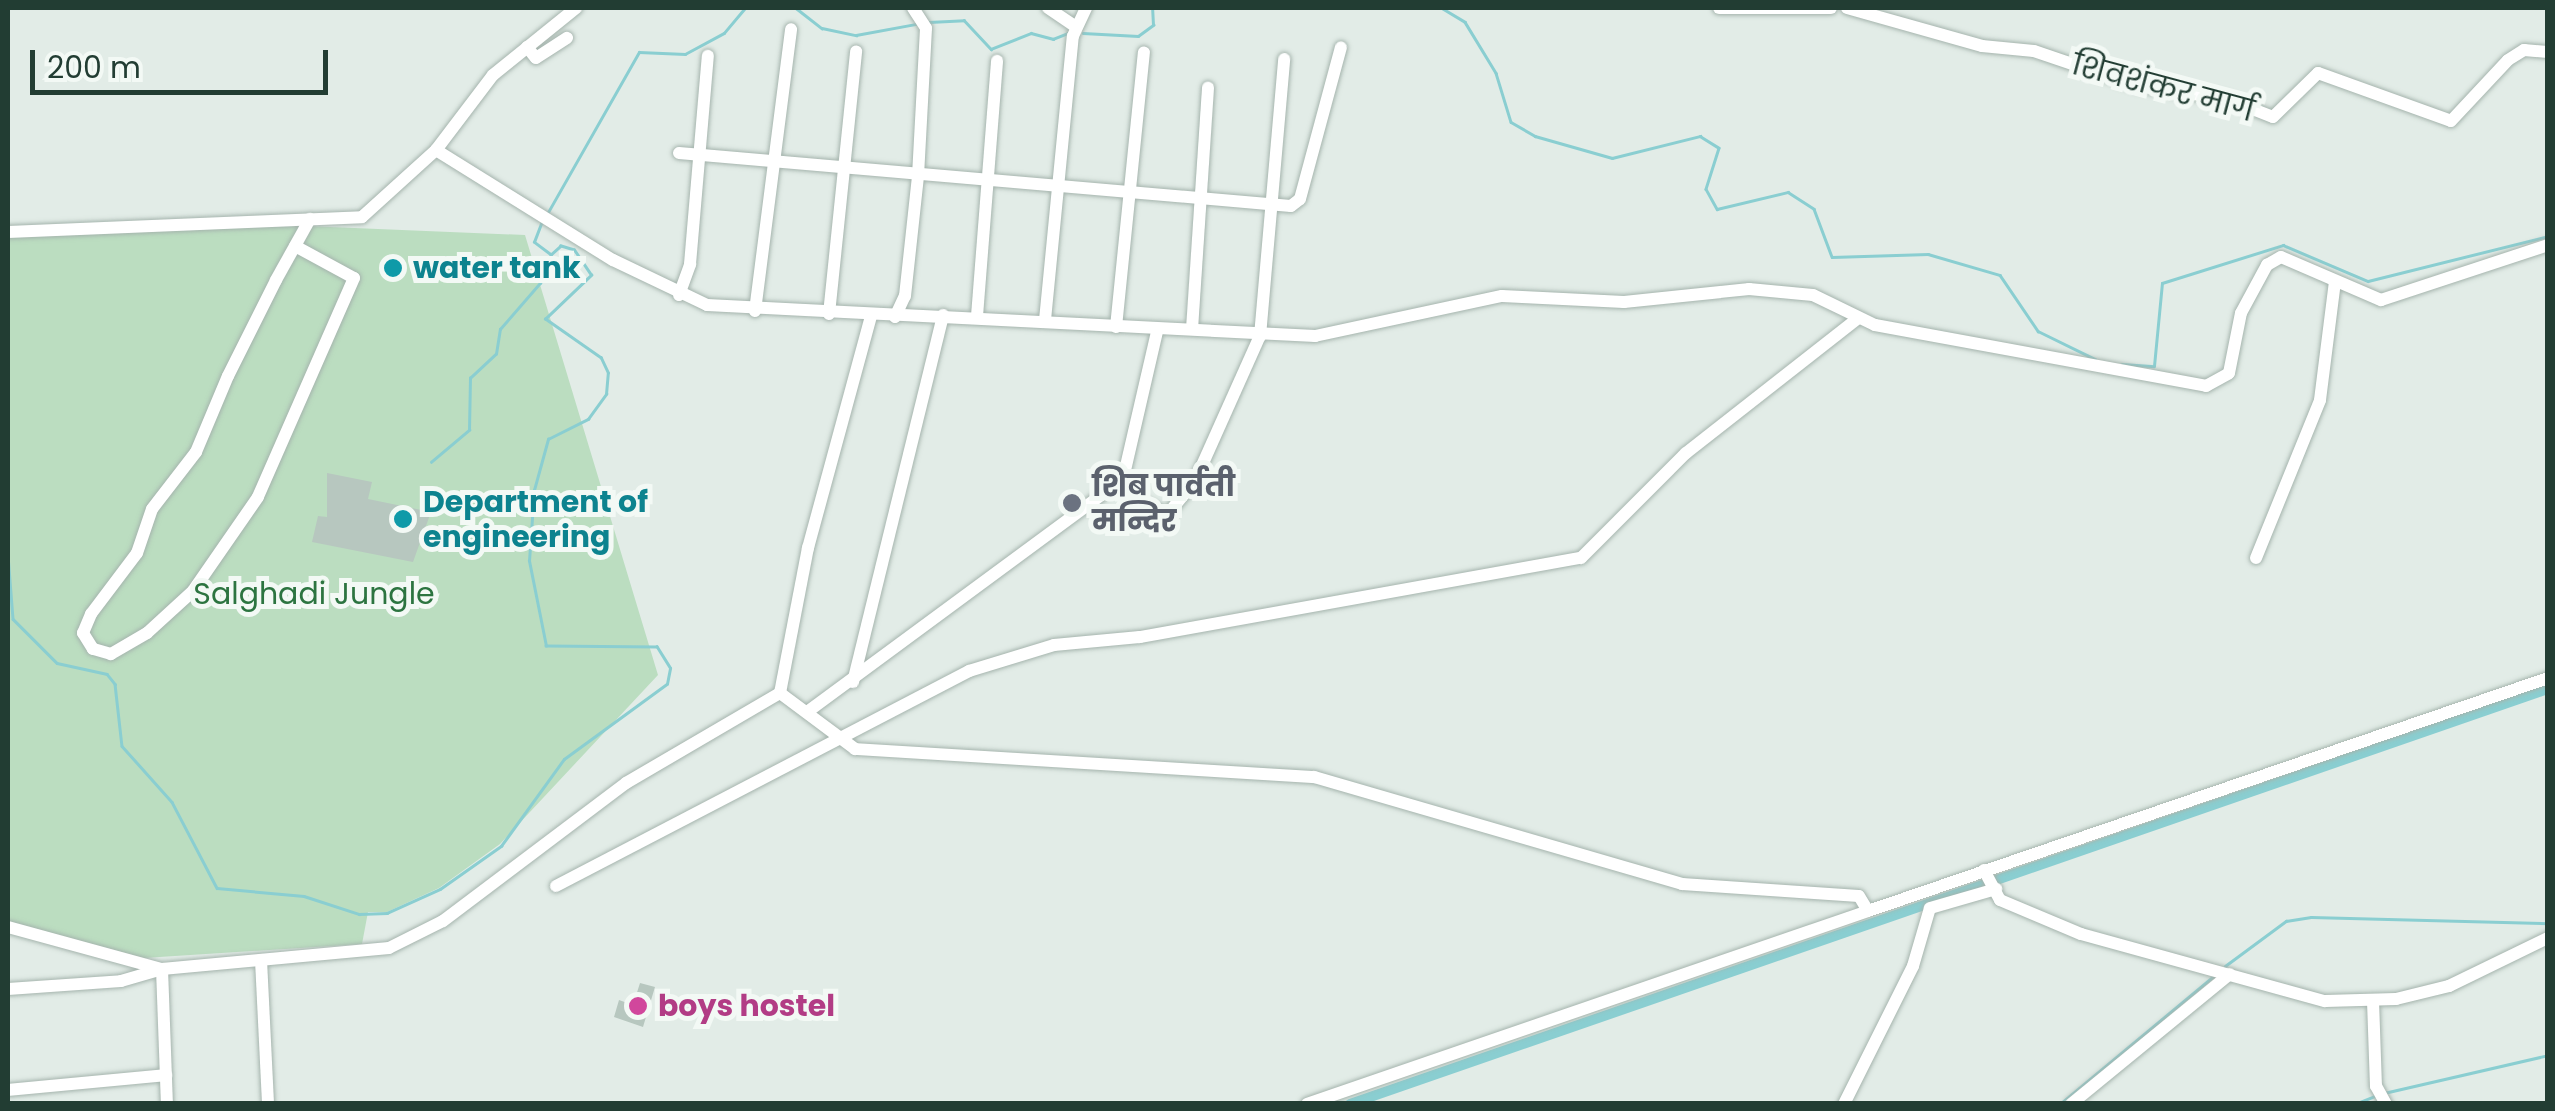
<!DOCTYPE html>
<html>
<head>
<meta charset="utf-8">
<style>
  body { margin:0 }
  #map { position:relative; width:2555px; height:1111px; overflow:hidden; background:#e2ece7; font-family:Poppins,"Noto Sans Devanagari",sans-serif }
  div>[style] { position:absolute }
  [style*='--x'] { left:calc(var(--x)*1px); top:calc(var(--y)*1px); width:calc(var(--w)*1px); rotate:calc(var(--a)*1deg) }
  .green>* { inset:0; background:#bbddc0 }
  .stream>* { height:2.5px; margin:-1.25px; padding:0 1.25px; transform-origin:1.25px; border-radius:1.25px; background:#8aced1 }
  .canal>* { height:10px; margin:-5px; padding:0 5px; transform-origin:5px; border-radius:5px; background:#8aced1 }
  .building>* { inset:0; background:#b7c7bf }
  .roads { filter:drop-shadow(0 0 2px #a5b4ad) drop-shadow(0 0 2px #a5b4ad) }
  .minor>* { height:12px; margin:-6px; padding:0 6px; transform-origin:6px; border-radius:6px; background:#fff }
  .dots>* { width:28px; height:28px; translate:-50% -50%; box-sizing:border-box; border:5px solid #f3f9f5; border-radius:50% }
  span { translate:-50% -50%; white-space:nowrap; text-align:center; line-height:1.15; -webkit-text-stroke:10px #f3f9f5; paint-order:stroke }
  .street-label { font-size:30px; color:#223d33 }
  .culture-label { font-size:30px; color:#0d838f; font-weight:700 }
  .left { translate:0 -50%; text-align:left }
  .worship-label { font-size:30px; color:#5b616d; font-weight:700 }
  .park-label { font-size:30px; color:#2c7440 }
  .hotel-label { font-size:30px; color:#b23c85; font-weight:700 }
  .frame { position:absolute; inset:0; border:10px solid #223d33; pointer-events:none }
  .scale { position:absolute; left:30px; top:50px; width:298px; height:45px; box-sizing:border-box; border:5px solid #223d33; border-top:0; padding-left:12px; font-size:30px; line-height:35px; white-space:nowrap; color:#223d33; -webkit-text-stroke:8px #f3f9f5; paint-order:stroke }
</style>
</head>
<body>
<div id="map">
  <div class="green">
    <i style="clip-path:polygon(306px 226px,525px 235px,658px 675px,500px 844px,439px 888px,387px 912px,368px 912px,362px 944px,144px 958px,8px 922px,8px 232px)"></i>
  </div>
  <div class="stream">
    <i style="--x:796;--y:8;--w:33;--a:38"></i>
    <i style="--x:822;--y:28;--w:35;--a:12"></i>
    <i style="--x:856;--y:35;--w:61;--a:-10.4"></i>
    <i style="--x:1442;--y:8;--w:27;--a:31"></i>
    <i style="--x:1465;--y:22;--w:60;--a:58.7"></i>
    <i style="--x:1496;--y:73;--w:51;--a:73"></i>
    <i style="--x:1511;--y:122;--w:28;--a:30"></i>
    <i style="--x:1535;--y:136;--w:80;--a:15.9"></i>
    <i style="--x:1612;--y:158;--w:91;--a:-14"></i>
    <i style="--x:1700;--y:136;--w:22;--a:32"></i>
    <i style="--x:1719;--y:148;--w:43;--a:107.6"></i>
    <i style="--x:1706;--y:189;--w:23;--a:61"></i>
    <i style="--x:1717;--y:209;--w:73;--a:-13.5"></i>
    <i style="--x:1788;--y:192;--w:31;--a:33"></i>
    <i style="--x:1814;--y:209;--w:51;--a:69.4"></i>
    <i style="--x:1832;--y:257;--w:96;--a:-1.8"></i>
    <i style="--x:1928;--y:254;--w:75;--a:16.3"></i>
    <i style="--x:2000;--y:275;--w:68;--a:55.8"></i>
    <i style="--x:2038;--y:331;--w:64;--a:26.2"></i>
    <i style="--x:929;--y:22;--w:35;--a:-3"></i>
    <i style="--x:964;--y:20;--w:40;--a:47"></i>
    <i style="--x:991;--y:49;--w:43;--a:-21.8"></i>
    <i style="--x:1031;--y:33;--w:23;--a:15"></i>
    <i style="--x:1053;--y:39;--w:18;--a:-22"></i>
    <i style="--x:1083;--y:33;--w:55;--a:3.1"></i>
    <i style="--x:1138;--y:36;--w:19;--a:-36"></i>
    <i style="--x:1153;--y:25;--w:17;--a:-93"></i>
    <i style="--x:547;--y:214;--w:186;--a:-60.4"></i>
    <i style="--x:639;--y:52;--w:46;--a:2.5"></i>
    <i style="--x:685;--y:54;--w:44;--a:-28.3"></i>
    <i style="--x:724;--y:33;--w:33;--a:-50"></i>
    <i style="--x:2122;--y:364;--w:32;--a:4"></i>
    <i style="--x:2154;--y:366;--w:83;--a:-84.5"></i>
    <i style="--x:2162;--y:283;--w:127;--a:-17.4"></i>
    <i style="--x:2283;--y:245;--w:92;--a:23"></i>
    <i style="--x:2368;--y:281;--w:186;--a:-14"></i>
    <i style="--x:431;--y:462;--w:50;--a:-40.1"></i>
    <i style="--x:469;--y:430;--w:52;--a:-88.9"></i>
    <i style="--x:470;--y:378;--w:35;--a:-43"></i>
    <i style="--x:496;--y:354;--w:25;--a:-81"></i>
    <i style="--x:500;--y:329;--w:61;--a:-49"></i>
    <i style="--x:540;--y:283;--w:28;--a:-69"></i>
    <i style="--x:8;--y:555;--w:64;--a:85.5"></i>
    <i style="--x:13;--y:619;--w:62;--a:45"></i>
    <i style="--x:57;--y:663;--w:51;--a:12.4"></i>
    <i style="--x:107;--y:674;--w:13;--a:51"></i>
    <i style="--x:115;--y:684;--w:62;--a:83.6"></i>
    <i style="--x:122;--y:746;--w:75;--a:48.2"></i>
    <i style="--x:172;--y:802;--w:97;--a:62.4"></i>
    <i style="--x:217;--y:888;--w:87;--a:5.3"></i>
    <i style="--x:304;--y:896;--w:58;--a:18.1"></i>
    <i style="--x:359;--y:914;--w:28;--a:-2"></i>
    <i style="--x:387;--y:913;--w:58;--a:-24.4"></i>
    <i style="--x:440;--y:889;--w:75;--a:-35.2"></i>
    <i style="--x:501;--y:846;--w:107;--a:-54.1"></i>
    <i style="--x:564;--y:759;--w:127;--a:-36.1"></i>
    <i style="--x:667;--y:684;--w:16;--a:-79"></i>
    <i style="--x:670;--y:668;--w:25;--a:-122"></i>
    <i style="--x:657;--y:647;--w:111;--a:-179.5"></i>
    <i style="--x:546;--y:646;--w:87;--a:-101.3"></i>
    <i style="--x:529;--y:561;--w:71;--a:-86"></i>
    <i style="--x:534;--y:490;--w:53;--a:-74.6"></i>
    <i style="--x:548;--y:439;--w:45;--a:-26.6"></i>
    <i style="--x:588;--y:419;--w:31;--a:-54"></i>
    <i style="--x:606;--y:394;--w:21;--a:-85"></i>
    <i style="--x:608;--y:373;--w:17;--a:-115"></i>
    <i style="--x:601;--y:358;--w:68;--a:-145.1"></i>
    <i style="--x:545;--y:319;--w:64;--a:-43.7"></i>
    <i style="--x:591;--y:275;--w:30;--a:-124"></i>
    <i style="--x:574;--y:250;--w:14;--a:-163"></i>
    <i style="--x:561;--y:246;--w:13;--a:138"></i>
    <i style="--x:551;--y:255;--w:21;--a:-143"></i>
    <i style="--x:534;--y:242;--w:22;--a:-69"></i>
    <i style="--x:2225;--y:966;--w:76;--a:-36.4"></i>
    <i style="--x:2286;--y:921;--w:25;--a:-9"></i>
    <i style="--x:2311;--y:917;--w:237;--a:1.5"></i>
    <i style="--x:2384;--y:1093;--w:168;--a:-13"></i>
    <i style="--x:2060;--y:1104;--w:202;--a:-39.8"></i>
    <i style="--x:2355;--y:1104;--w:24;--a:-22"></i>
  </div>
  <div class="canal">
    <i style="--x:1350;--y:1104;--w:1268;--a:-19.11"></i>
  </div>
  <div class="building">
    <i style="clip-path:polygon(327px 473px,372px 482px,368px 499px,431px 512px,413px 562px,312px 542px,318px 516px,327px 517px)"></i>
    <i style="clip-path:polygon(640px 983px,655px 987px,643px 1027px,614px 1017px,619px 1000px,633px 1005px)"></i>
  </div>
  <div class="roads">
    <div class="minor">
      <i style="--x:1048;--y:8;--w:32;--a:34"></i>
      <i style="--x:1719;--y:8;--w:112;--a:0"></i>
      <i style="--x:1847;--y:8;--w:140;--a:15.7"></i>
      <i style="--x:1982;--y:46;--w:52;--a:5.5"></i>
      <i style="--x:2034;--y:51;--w:106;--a:18.8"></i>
      <i style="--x:2134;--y:85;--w:94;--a:8.6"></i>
      <i style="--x:2227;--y:99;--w:49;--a:21.4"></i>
      <i style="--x:2273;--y:117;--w:63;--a:-44.4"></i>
      <i style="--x:2318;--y:73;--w:141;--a:19.8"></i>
      <i style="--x:2451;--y:121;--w:83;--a:-46.9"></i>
      <i style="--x:2508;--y:60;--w:19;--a:-32"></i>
      <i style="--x:2524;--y:50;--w:24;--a:5"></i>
      <i style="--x:527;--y:47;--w:14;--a:51"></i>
      <i style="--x:536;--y:58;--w:37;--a:-33"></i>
      <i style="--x:436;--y:150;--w:208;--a:31.9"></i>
      <i style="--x:613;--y:260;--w:104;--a:25.6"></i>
      <i style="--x:707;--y:305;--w:609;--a:2.92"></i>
      <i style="--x:1315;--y:336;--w:191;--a:-12.1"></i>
      <i style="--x:1502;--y:296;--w:122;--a:2.8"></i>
      <i style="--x:1624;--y:302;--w:126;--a:-5.9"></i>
      <i style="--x:1749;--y:289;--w:64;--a:5.4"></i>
      <i style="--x:1813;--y:295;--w:69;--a:25.8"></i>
      <i style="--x:1875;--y:325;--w:337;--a:10.4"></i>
      <i style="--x:2206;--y:386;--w:26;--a:-29"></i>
      <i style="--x:2229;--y:373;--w:61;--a:-78.7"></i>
      <i style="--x:2241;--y:313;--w:55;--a:-61.6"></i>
      <i style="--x:2267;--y:265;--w:16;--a:-30"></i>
      <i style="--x:2281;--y:257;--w:109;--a:23.3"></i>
      <i style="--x:2381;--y:300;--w:176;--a:-18.2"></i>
      <i style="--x:679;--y:153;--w:614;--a:4.95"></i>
      <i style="--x:1291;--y:206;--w:11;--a:-38"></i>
      <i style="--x:1300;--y:199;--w:157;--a:-74.9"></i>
      <i style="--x:8;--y:232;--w:354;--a:-2.4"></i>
      <i style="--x:362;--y:217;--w:100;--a:-42.2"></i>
      <i style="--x:436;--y:150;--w:94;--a:-52.8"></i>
      <i style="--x:493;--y:75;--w:107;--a:-38.9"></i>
      <i style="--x:295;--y:246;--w:67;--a:28.5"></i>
      <i style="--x:354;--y:278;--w:239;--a:113.7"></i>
      <i style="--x:258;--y:497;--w:114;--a:124.7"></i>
      <i style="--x:193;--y:591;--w:62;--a:137.6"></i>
      <i style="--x:147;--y:633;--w:42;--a:149.7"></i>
      <i style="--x:111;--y:654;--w:19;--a:-164"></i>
      <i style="--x:93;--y:649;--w:19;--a:-122"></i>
      <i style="--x:83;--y:633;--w:21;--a:-67"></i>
      <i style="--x:91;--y:614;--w:76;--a:-53"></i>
      <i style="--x:137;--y:553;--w:46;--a:-71.2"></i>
      <i style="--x:152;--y:509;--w:72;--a:-52.3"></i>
      <i style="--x:196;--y:452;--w:82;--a:-67.2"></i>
      <i style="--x:228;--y:376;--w:107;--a:-63.4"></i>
      <i style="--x:276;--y:280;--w:70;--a:-60.9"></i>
      <i style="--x:679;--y:295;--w:33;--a:-70"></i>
      <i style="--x:690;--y:264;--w:209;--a:-85.1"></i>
      <i style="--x:755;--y:311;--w:284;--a:-82.7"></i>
      <i style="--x:829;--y:314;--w:264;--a:-84.1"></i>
      <i style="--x:977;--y:316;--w:256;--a:-85.5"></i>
      <i style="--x:895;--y:317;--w:23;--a:-65"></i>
      <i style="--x:905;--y:296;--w:121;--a:-83.8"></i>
      <i style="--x:918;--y:176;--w:148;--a:-86.9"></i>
      <i style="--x:926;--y:28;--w:24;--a:-123"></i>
      <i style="--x:1045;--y:320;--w:285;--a:-84.4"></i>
      <i style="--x:1073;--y:36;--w:31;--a:-65"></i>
      <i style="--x:1116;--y:327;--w:276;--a:-84.2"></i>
      <i style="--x:1192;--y:329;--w:242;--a:-86.2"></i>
      <i style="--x:1113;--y:486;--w:61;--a:28.2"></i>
      <i style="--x:1167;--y:515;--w:44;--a:-50.5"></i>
      <i style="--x:1195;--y:481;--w:159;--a:-65.9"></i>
      <i style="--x:1260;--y:336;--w:278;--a:-85"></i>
      <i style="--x:2256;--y:558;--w:170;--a:-67.9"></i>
      <i style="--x:2320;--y:400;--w:120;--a:-82.8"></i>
      <i style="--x:853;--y:682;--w:378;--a:-76.2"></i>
      <i style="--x:780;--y:693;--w:148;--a:-79.1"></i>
      <i style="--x:808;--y:548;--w:240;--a:-74.8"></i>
      <i style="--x:807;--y:712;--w:393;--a:-36.4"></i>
      <i style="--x:1123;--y:479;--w:151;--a:-77"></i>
      <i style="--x:1984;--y:870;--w:34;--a:62"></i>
      <i style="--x:2000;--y:900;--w:88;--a:22.8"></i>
      <i style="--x:2081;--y:934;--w:253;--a:15.4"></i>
      <i style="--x:2325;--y:1001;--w:71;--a:-1.6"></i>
      <i style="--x:2396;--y:999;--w:55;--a:-13.8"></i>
      <i style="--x:2449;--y:986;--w:110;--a:-25.9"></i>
      <i style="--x:556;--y:886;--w:466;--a:-27.5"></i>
      <i style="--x:969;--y:671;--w:89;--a:-17"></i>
      <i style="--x:1054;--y:645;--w:86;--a:-5.3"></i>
      <i style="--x:1140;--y:637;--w:448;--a:-10.2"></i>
      <i style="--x:1581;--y:558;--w:148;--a:-45"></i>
      <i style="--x:1686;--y:453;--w:219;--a:-38.1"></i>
      <i style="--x:8;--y:927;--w:160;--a:15.3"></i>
      <i style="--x:162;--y:969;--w:228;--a:-5.3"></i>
      <i style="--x:389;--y:948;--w:60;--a:-26.6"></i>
      <i style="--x:443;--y:921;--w:229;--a:-37"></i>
      <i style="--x:626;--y:783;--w:178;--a:-30.3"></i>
      <i style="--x:780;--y:693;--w:94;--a:36.7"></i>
      <i style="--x:855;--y:749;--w:460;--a:3.5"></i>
      <i style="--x:1314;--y:777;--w:383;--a:16.2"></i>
      <i style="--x:1682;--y:884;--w:177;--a:3.9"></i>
      <i style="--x:1859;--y:896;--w:17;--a:59"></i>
      <i style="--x:1868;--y:911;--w:719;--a:-18.91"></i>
      <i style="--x:261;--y:960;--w:144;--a:87.2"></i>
      <i style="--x:8;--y:989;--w:113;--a:-4"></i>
      <i style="--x:121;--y:981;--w:43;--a:-16.3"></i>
      <i style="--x:162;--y:969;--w:135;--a:87.9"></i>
      <i style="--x:2373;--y:1001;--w:85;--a:88"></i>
      <i style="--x:2376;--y:1086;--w:21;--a:61"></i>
      <i style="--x:8;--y:1090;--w:159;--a:-5.4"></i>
      <i style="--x:1307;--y:1104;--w:593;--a:-18.98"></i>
      <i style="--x:1844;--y:1104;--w:154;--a:-63.4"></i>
      <i style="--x:1913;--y:966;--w:60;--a:-73.7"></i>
      <i style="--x:1930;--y:908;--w:69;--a:-16.1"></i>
      <i style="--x:2071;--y:1104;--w:205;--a:-39.3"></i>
    </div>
  </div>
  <div class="dots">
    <i style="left:393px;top:268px;background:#0f9aa8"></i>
    <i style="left:1072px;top:503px;background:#6b7280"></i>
    <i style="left:403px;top:519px;background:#0f9aa8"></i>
    <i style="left:638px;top:1006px;background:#d1479c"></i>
  </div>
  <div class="street-label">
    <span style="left:2163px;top:88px;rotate:15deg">शिवशंकर मार्ग</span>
  </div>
  <div class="culture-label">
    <span class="left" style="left:413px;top:268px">water tank</span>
    <span class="left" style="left:423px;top:519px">Department of<br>engineering</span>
  </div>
  <div class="worship-label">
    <span class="left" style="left:1092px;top:503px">शिब पार्वती<br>मन्दिर</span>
  </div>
  <div class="park-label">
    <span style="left:314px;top:594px">Salghadi Jungle</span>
  </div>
  <div class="hotel-label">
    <span class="left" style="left:658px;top:1006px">boys hostel</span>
  </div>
  <div class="frame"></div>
  <div class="scale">200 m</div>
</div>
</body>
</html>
